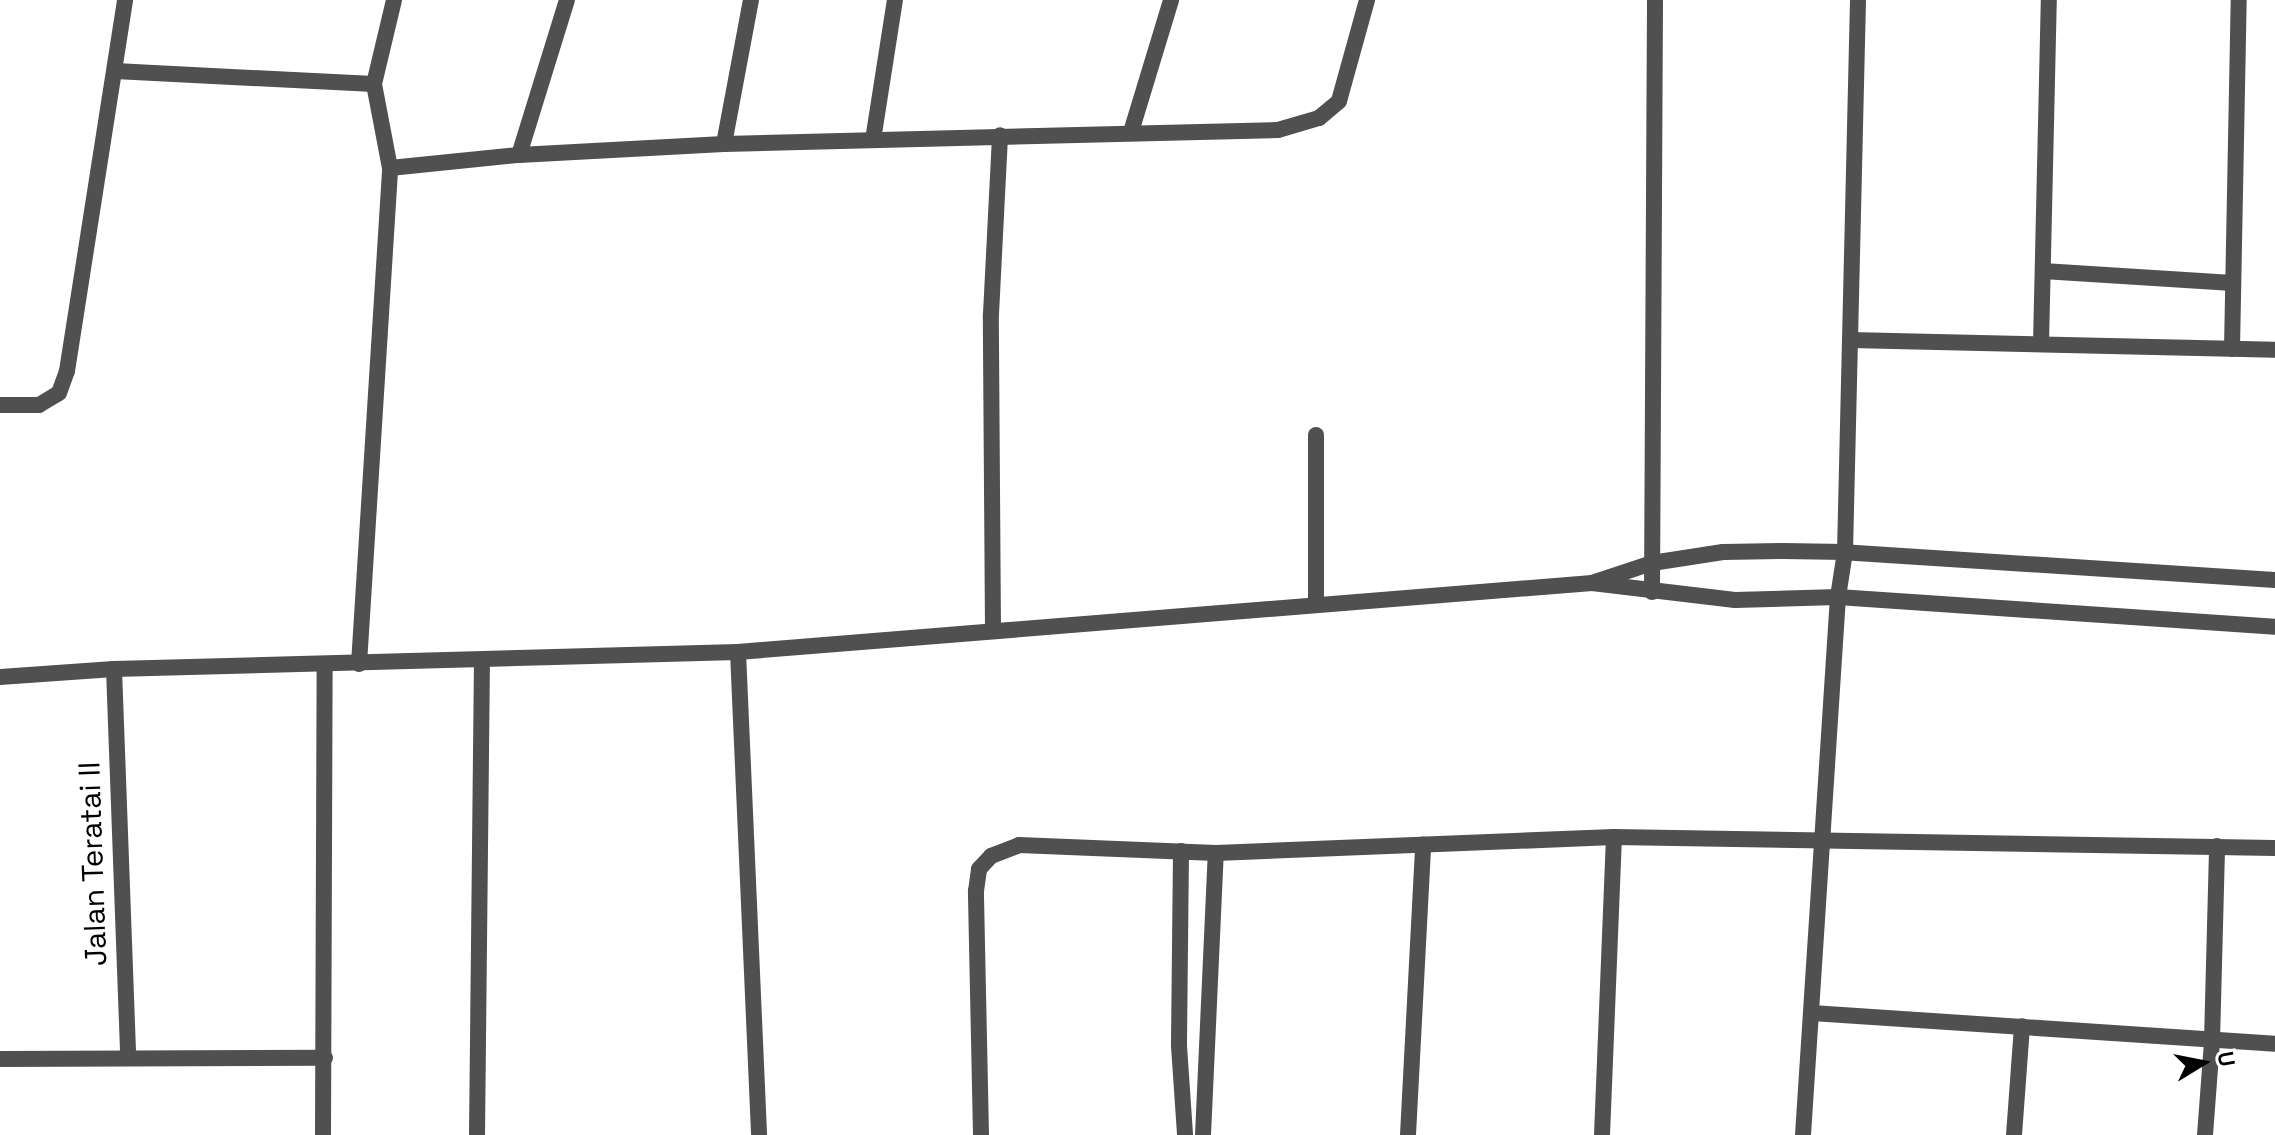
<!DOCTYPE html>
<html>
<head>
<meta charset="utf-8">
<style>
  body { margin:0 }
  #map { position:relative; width:2275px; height:1135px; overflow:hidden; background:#fff; font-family:"Space Grotesk",sans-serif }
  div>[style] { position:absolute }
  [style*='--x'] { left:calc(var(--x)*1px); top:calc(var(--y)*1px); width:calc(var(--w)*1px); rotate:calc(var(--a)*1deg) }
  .lane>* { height:16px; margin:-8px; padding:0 8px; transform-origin:8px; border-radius:8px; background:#505050 }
  .street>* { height:16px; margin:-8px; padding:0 8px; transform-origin:8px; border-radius:8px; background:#505050 }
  span { translate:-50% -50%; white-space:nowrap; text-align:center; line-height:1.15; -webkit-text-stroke:8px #fff; paint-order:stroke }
  .street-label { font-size:30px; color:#000 }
  .north { position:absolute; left:2163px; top:1023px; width:80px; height:80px; -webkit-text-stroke:6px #fff; paint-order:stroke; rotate:80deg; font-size:22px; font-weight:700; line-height:32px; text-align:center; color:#000 }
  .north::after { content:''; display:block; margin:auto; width:28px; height:36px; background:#000; clip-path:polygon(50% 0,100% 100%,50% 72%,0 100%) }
</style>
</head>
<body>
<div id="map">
  <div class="lane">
    <i style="--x:1316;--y:435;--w:170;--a:90"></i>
  </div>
  <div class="street">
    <i style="--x:115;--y:71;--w:259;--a:2.9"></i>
    <i style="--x:1131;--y:132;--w:138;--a:-73.1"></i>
    <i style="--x:873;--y:140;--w:142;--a:-81.1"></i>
    <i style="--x:724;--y:144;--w:147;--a:-79.4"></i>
    <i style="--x:519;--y:155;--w:162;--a:-72.8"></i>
    <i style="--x:390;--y:168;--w:130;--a:-5.8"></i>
    <i style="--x:519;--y:155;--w:205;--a:-3.1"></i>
    <i style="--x:724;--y:144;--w:554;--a:-1.45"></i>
    <i style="--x:1278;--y:130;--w:43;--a:-16.3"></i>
    <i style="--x:1319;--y:118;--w:26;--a:-40"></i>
    <i style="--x:1339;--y:101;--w:105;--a:-74.5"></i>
    <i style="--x:2043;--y:271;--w:190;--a:3.6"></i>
    <i style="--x:1850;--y:340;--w:425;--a:1.3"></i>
    <i style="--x:2041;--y:344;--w:344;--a:-88.7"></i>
    <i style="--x:2232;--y:349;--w:349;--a:-88.9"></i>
    <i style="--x:0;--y:405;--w:39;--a:0"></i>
    <i style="--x:39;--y:405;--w:23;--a:-31"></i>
    <i style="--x:59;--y:393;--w:23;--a:-70"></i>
    <i style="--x:67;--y:371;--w:376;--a:-81.1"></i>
    <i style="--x:2275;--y:580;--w:431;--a:-176.3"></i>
    <i style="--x:1845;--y:552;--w:62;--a:-179.1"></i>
    <i style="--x:1783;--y:551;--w:60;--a:179"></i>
    <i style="--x:1723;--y:552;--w:72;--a:171.2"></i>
    <i style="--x:1652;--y:563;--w:63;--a:161.6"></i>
    <i style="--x:1592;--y:583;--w:144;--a:6.8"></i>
    <i style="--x:1735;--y:600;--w:103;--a:-1.7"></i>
    <i style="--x:1838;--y:597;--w:438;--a:3.9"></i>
    <i style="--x:1652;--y:592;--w:592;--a:-89.71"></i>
    <i style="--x:993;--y:631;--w:317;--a:-90.4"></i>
    <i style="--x:991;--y:314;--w:179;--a:-87.1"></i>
    <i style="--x:738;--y:652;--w:483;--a:87.5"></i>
    <i style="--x:359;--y:664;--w:497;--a:-86.4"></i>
    <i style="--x:390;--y:168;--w:86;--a:-100.8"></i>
    <i style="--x:374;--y:84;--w:86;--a:-76.6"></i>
    <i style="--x:114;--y:669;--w:387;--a:87.9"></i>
    <i style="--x:0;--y:677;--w:114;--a:-4"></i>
    <i style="--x:114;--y:669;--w:624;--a:-1.56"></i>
    <i style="--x:738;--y:652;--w:857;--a:-4.62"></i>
    <i style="--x:1181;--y:851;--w:195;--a:90.6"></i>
    <i style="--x:1179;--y:1046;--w:89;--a:86.1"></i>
    <i style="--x:1812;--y:1013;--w:464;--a:3.8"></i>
    <i style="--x:0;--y:1059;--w:325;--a:-0.2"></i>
    <i style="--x:323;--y:1135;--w:471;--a:-89.8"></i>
    <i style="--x:477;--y:1135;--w:475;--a:-89.4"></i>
    <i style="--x:981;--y:1135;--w:244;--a:-91.2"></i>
    <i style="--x:976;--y:891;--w:22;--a:-82"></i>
    <i style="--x:979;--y:869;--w:18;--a:-47"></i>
    <i style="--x:991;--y:856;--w:30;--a:-21"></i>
    <i style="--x:1019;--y:845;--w:197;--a:2.3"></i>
    <i style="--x:1216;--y:853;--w:398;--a:-2.3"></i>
    <i style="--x:1614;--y:837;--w:661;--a:0.95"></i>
    <i style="--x:1203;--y:1135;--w:282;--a:-87.4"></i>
    <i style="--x:1408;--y:1135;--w:291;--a:-87"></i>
    <i style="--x:1602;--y:1135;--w:298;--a:-87.7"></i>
    <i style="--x:1803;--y:1135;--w:539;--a:-86.28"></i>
    <i style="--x:1838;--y:597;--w:46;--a:-81.2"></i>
    <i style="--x:1845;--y:552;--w:552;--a:-88.65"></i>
    <i style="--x:2014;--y:1135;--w:109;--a:-85.8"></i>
    <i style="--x:2205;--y:1135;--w:94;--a:-85.7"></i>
    <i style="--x:2212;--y:1041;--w:195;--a:-88.5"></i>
  </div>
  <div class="street-label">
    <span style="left:93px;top:864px;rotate:-92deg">Jalan Teratai II</span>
  </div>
  <div class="north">U</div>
</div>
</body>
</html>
